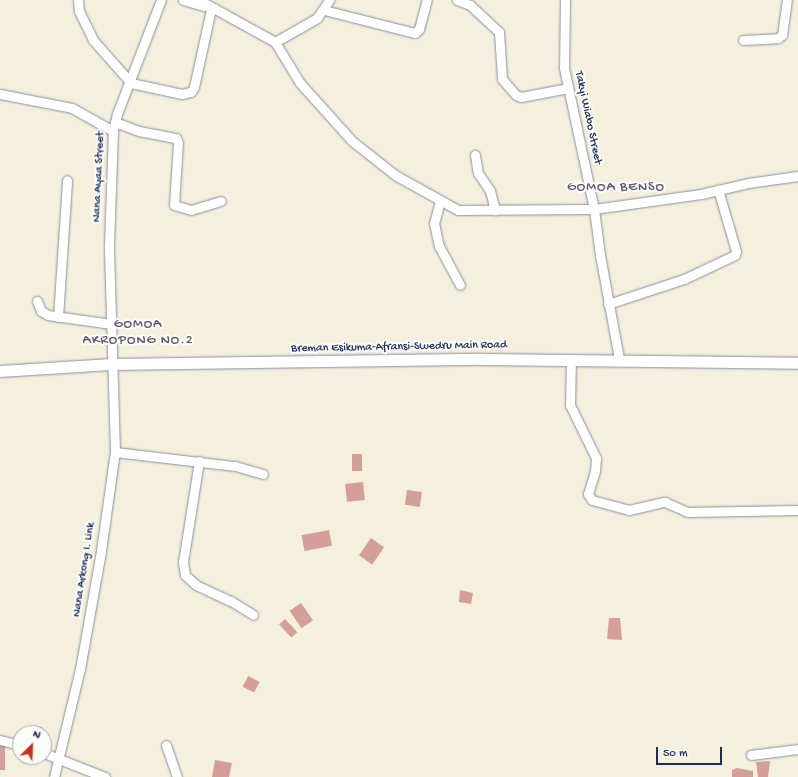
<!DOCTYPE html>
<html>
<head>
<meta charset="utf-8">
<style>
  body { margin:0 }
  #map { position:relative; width:798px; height:777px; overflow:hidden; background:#f5efdd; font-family:"Gochi Hand",sans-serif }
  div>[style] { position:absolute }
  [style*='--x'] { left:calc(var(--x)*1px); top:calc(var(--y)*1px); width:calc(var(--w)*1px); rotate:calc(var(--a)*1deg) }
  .building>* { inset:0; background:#d49f9a; transform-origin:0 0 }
  .roads { filter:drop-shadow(0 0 1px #888f9e) drop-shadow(0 0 1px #888f9e) }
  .minor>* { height:9px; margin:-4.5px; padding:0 4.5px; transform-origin:4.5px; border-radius:4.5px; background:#fff }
  .major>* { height:11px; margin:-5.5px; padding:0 5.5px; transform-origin:5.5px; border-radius:5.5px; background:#fff }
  span { translate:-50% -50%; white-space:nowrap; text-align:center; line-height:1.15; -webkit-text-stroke:4px #fdfcf7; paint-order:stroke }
  .street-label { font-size:12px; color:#1b2f5e }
  .quarter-label { font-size:14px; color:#5c5673; letter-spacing:1px }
  .north { position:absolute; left:12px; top:725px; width:40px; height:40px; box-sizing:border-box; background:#fdfcf7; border:1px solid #a3aaba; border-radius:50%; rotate:24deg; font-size:11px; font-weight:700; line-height:16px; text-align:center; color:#1b2f5e }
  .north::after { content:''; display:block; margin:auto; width:14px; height:18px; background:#c8321e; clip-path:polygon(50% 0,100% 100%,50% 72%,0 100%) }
  .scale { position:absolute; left:656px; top:747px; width:66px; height:18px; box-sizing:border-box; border:2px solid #1b2f5e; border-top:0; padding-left:5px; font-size:12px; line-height:14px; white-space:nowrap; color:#1b2f5e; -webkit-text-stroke:3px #fdfcf7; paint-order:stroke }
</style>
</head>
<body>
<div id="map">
  <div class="building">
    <i style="left:352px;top:454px;width:10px;height:17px"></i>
    <i style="left:363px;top:482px;width:18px;height:18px;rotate:84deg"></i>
    <i style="left:407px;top:490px;width:15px;height:15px;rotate:8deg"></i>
    <i style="left:329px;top:530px;width:16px;height:28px;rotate:79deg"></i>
    <i style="left:371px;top:538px;width:16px;height:21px;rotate:35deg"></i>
    <i style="clip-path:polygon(460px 590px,473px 593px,471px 604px,459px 602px)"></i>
    <i style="left:301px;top:603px;width:21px;height:14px;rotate:55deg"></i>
    <i style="clip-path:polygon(609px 618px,620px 618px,622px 640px,607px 639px)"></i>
    <i style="left:285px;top:619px;width:18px;height:8px;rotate:47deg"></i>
    <i style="left:248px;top:676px;width:13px;height:12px;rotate:27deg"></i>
    <i style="left:0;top:745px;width:5px;height:25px"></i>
    <i style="clip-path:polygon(215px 760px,232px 763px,229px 777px,212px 777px)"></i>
    <i style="clip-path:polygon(770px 761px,768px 777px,758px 777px,756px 762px)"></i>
    <i style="clip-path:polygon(737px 768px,753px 771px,753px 777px,732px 777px,732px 770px)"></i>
  </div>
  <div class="roads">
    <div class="minor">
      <i style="--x:78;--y:0;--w:11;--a:85"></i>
      <i style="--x:79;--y:11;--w:32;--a:64"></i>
      <i style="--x:93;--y:40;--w:57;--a:48.5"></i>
      <i style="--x:131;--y:83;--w:52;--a:12.2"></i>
      <i style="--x:182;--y:94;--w:9;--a:-13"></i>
      <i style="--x:191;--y:92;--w:6;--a:-59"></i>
      <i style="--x:194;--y:87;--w:80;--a:-77.7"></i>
      <i style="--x:183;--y:0;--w:22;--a:16"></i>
      <i style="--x:199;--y:0;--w:87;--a:28.9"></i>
      <i style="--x:275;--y:42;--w:48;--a:58.6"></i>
      <i style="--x:300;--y:83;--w:78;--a:48.1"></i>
      <i style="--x:352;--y:141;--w:55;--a:38.3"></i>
      <i style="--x:395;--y:175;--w:72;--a:29.1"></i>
      <i style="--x:458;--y:210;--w:136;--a:-0.4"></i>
      <i style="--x:594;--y:209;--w:108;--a:-8"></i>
      <i style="--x:701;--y:194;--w:48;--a:-13.2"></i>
      <i style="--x:748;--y:183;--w:50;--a:-8"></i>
      <i style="--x:457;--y:0;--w:14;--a:21"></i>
      <i style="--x:470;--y:5;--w:40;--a:43"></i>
      <i style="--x:499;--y:32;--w:47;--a:86.3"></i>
      <i style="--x:502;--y:79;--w:21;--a:49"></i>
      <i style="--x:516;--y:95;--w:5;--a:22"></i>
      <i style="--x:521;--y:97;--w:48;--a:-10.8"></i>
      <i style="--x:565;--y:0;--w:68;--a:90.8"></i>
      <i style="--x:564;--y:68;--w:144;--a:78"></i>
      <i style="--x:594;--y:209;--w:46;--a:82.6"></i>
      <i style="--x:600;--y:255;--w:106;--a:79.6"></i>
      <i style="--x:324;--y:10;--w:94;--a:14.2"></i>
      <i style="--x:415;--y:33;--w:6;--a:-45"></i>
      <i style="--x:419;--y:29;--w:30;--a:-75"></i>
      <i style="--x:743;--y:40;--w:35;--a:-3"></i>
      <i style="--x:778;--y:38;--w:5;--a:-37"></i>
      <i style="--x:782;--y:35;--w:35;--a:-82"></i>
      <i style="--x:275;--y:42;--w:48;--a:-29.7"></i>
      <i style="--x:317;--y:18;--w:22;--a:-56"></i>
      <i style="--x:0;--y:94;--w:73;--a:11"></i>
      <i style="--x:72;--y:108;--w:47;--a:29.3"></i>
      <i style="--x:115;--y:122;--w:26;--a:21"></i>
      <i style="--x:139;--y:131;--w:38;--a:11"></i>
      <i style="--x:176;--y:138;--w:5;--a:68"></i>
      <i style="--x:178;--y:143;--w:62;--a:93.7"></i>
      <i style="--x:174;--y:205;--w:18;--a:16"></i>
      <i style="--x:191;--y:210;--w:31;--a:-17"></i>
      <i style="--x:475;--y:155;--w:18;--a:81"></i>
      <i style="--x:478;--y:173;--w:22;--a:56"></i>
      <i style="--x:490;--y:191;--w:20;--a:75"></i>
      <i style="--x:440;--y:201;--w:23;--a:105"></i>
      <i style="--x:434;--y:223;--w:24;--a:78"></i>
      <i style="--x:439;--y:246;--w:44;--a:61.7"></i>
      <i style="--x:37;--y:301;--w:11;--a:68"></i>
      <i style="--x:41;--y:311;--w:8;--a:30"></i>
      <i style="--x:48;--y:315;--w:64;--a:8.1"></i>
      <i style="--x:608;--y:304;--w:80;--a:-18.2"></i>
      <i style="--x:684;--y:279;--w:56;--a:-25.2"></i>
      <i style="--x:735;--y:255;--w:4;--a:-76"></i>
      <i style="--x:736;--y:251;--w:64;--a:-106.4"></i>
      <i style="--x:58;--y:317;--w:137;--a:-86.2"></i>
      <i style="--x:571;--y:359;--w:46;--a:91.2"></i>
      <i style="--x:570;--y:405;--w:59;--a:63.9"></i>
      <i style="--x:596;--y:458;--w:13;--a:94"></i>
      <i style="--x:595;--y:471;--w:24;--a:107"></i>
      <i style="--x:588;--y:494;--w:7;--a:56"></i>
      <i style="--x:592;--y:500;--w:38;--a:15"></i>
      <i style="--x:629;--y:510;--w:37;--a:-13"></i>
      <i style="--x:665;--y:502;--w:24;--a:24"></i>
      <i style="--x:687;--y:512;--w:111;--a:-1"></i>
      <i style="--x:115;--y:452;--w:121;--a:6.7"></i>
      <i style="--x:235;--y:466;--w:29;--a:16"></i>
      <i style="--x:199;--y:461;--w:102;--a:99"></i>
      <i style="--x:183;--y:562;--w:13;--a:81"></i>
      <i style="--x:185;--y:575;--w:15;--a:42"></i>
      <i style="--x:196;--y:585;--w:38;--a:25"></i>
      <i style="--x:231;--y:601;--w:26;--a:32"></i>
      <i style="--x:0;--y:740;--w:21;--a:14"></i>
      <i style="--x:166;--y:745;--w:34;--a:71"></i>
      <i style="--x:44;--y:753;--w:66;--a:21.5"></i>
      <i style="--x:751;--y:755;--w:47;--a:-7.3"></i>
      <i style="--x:54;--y:777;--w:111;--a:-76.5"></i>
      <i style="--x:80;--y:669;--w:120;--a:-79.9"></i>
      <i style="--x:101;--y:551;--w:100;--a:-82"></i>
      <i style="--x:115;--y:452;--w:207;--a:-91.7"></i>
      <i style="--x:109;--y:245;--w:114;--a:-88"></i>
      <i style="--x:113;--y:131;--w:17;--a:-77"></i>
      <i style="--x:117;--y:114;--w:122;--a:-68.9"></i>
    </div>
    <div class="major">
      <i style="--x:0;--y:371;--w:111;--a:-3.6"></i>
      <i style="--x:111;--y:364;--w:371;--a:-0.8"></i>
      <i style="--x:482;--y:359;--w:316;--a:0.7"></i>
    </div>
  </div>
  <div class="street-label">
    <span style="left:587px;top:118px;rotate:78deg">Takyi Wiabo Street</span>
    <span style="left:100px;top:177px;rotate:-87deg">Nana Ayaa Street</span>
    <span style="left:399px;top:348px;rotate:-1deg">Breman Esikuma-Afransi-Swedru Main Road</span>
    <span style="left:85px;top:570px;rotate:-81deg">Nana Arkong I. Link</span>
  </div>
  <div class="quarter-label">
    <span style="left:616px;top:188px">GOMOA BENSO</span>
    <span style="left:138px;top:333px">GOMOA<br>AKROPONG NO.2</span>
  </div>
  <div class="north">N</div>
  <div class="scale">50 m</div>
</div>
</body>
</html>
